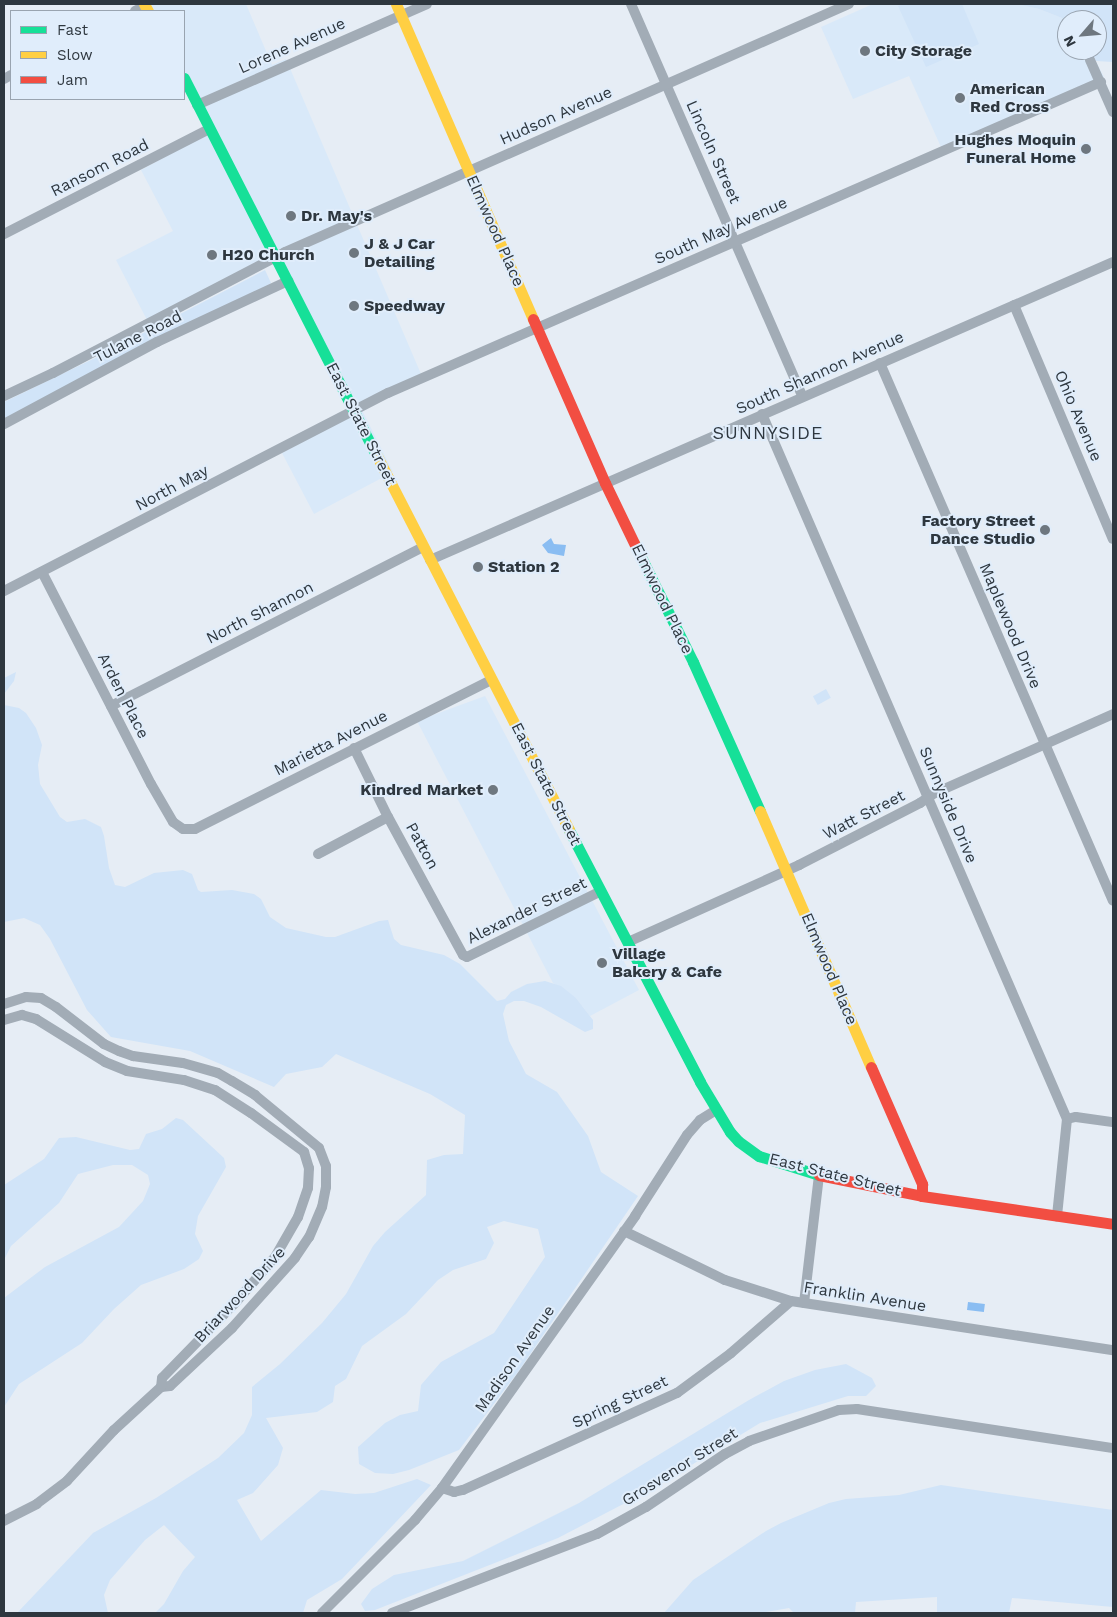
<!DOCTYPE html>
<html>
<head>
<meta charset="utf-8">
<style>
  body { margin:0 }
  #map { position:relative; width:1117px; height:1617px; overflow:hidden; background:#e6edf5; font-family:"Work Sans",sans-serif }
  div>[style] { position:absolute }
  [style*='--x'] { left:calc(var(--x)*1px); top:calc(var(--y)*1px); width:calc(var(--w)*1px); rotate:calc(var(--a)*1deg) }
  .built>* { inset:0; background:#d9e9f9 }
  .green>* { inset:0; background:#d1e4f8; transform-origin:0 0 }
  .water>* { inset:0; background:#8abdf2; transform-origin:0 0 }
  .street>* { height:10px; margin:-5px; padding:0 5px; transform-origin:5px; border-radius:5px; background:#a2acb6 }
  .fast>* { height:11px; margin:-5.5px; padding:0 5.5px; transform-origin:5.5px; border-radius:5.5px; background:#16e098 }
  .slow>* { height:11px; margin:-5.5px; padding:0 5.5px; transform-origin:5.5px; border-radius:5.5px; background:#ffcf43 }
  .jam>* { height:11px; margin:-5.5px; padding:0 5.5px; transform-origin:5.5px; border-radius:5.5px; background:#f24e42 }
  .dots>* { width:14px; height:14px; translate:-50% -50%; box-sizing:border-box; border:2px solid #e0edfb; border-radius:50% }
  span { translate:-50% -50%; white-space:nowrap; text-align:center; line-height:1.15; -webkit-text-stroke:4px #e0edfb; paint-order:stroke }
  .street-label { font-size:16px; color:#2e373f }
  .poi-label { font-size:16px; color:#2e373f; font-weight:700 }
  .left { translate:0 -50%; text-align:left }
  .right { translate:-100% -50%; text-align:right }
  .neighbourhood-label { font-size:18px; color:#2e373f; letter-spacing:1px }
  .frame { position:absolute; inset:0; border:5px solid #2e373f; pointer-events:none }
  .legend { position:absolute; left:10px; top:10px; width:175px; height:90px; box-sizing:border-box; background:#e0edfb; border:1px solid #99a4b0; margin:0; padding:6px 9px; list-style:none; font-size:15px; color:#2e373f }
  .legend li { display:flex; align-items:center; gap:10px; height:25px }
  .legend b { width:25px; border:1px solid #99a4b0 }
  .north { position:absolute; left:1057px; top:10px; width:50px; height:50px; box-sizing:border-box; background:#e0edfb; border:1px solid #99a4b0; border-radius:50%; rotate:243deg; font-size:14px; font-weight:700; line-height:20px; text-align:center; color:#2e373f }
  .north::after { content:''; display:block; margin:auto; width:18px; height:22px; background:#6e777f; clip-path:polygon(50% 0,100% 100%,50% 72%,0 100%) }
</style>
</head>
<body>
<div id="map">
  <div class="built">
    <i style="clip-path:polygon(137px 4px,246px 4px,272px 65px,286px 59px,424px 381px,362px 410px,393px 472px,314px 514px,282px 453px,357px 412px,273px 255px,147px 320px,116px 260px,173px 231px,141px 170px,207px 134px,184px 90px,184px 11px,141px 11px)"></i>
    <i style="clip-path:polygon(873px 4px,1016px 4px,1039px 9px,1067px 20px,1067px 50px,1090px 50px,1104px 77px,941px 147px,909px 76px,853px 99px,821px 27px)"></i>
    <i style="clip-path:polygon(485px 696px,639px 990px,590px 1016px,576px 998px,553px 983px,417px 721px)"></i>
  </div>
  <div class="green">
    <i style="clip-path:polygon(903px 4px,962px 4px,979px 44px,926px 67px,898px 6px)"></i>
    <i style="clip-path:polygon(1016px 4px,1113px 4px,1113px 62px,1096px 61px,1090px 50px,1097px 50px,1097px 20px,1067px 20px,1039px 9px)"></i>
    <i style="clip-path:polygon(265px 270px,271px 283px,255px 294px,4px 421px,4px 402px,95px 358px)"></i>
    <i style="clip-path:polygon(16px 672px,14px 681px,4px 694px,4px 678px)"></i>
    <i style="left:826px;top:689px;width:10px;height:15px;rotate:61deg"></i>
    <i style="clip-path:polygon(4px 705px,19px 708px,26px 713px,36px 728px,42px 745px,38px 765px,40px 784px,60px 817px,67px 822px,85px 819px,101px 827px,104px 836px,109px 868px,115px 885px,125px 887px,154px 873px,183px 870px,192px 874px,198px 890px,201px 892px,232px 890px,254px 894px,261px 899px,270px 917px,286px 928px,326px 937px,335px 937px,379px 921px,388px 920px,394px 939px,401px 945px,444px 955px,460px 964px,497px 1001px,505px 999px,511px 992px,527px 984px,545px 981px,561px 986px,576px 998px,593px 1020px,593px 1029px,585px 1032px,541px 1007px,524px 1001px,514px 1001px,506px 1005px,503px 1014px,509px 1041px,526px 1074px,557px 1092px,588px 1136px,601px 1172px,638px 1196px,518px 1372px,459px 1450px,409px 1470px,393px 1474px,375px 1473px,359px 1464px,358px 1447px,385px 1423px,400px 1415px,418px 1411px,421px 1385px,441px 1362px,494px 1333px,545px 1257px,538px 1229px,504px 1221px,487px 1227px,494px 1243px,486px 1259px,453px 1270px,438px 1280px,406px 1314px,362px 1346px,346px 1379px,335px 1386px,333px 1402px,317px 1412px,266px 1418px,283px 1448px,278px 1465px,253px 1493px,237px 1500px,261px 1541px,321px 1490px,355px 1494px,374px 1493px,417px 1479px,431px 1485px,342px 1579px,307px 1600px,303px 1613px,155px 1613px,164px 1604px,183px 1571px,195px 1557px,164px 1525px,145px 1540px,110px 1580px,104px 1595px,108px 1613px,17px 1613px,93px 1533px,156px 1498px,218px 1458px,244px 1433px,252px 1415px,252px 1387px,280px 1364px,322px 1323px,346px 1294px,373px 1246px,385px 1232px,426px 1195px,427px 1160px,444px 1155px,463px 1154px,465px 1115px,430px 1094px,336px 1054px,322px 1067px,286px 1074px,274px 1087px,190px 1051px,111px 1037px,87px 1010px,50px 939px,40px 925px,24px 918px,4px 922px)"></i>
    <i style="clip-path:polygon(176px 1118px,183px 1120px,224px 1158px,226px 1167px,198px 1216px,195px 1234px,203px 1251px,199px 1259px,184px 1269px,141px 1285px,114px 1309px,82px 1343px,19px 1384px,4px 1407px,4px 1298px,45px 1267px,119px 1227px,143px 1201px,150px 1184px,148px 1175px,132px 1165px,113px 1165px,78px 1174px,59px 1203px,11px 1246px,4px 1260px,4px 1185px,44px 1159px,59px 1138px,76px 1137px,130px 1150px,139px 1149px,146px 1134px,162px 1129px)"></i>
    <i style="clip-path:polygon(846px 1364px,872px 1378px,876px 1386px,866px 1396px,848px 1396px,760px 1423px,654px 1488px,558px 1538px,375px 1610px,365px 1611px,361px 1604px,372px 1589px,394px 1575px,463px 1561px,579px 1503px,749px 1400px,784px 1381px,815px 1370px)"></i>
    <i style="clip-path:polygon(941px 1485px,1113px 1510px,1113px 1607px,1012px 1598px,1009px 1613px,937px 1613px,937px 1597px,856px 1602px,855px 1613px,794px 1613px,789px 1608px,760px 1613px,664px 1613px,693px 1580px,766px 1531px,781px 1523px,829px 1503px,846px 1499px,899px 1495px)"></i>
  </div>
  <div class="water">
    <i style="clip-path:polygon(551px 538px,554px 544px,566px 545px,564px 556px,548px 553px,542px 545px)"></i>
    <i style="left:968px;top:1302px;width:17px;height:8px;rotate:7deg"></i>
  </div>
  <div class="street">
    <i style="--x:631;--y:4;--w:428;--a:66.4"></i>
    <i style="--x:135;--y:11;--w:11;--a:-27"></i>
    <i style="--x:1090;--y:60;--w:57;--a:66.1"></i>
    <i style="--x:4;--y:79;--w:8;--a:-30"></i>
    <i style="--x:197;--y:105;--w:251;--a:-23.7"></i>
    <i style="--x:4;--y:234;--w:230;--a:-27.1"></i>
    <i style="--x:1014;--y:305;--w:254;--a:67.1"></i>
    <i style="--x:880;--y:363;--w:586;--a:66.58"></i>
    <i style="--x:4;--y:396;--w:54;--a:-25.1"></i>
    <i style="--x:53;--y:373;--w:262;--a:-27.5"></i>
    <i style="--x:285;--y:252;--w:616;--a:-23.74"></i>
    <i style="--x:762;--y:414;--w:768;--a:66.61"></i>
    <i style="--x:1067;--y:1119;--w:98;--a:95.9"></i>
    <i style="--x:4;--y:424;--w:174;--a:-28.2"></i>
    <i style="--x:157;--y:342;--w:145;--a:-25"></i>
    <i style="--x:430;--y:560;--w:745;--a:-23.57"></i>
    <i style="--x:42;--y:572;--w:238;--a:62.8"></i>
    <i style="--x:151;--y:784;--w:44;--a:59.9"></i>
    <i style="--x:173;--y:822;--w:12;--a:35"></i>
    <i style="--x:183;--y:829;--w:12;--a:0"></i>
    <i style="--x:195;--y:829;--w:331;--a:-26.7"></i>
    <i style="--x:4;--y:591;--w:432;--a:-27.3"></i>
    <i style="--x:388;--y:393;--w:778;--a:-23.57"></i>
    <i style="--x:111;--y:706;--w:350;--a:-27"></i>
    <i style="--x:354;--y:748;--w:77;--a:63.8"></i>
    <i style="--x:388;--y:817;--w:157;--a:61.5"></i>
    <i style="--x:463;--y:955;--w:4;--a:27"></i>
    <i style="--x:467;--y:957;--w:149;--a:-26.2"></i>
    <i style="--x:318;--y:854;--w:79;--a:-27.9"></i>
    <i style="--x:628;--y:942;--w:188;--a:-24.2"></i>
    <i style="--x:799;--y:865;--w:136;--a:-27.1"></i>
    <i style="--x:920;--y:803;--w:18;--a:-34"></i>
    <i style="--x:935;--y:793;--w:195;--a:-23.9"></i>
    <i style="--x:4;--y:1004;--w:23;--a:-18"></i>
    <i style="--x:26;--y:997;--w:15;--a:4"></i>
    <i style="--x:41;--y:998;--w:17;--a:31"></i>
    <i style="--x:56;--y:1007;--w:61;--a:37.6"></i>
    <i style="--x:104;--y:1044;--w:17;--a:25"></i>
    <i style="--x:119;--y:1051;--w:15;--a:20"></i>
    <i style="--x:133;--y:1056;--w:50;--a:8"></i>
    <i style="--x:183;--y:1063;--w:36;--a:16"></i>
    <i style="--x:218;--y:1073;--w:16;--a:30"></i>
    <i style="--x:232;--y:1081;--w:27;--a:31"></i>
    <i style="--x:255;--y:1095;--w:83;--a:39.6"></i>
    <i style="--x:319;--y:1148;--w:19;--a:69"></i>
    <i style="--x:326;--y:1166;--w:21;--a:90"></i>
    <i style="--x:326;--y:1187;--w:20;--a:101"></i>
    <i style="--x:322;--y:1207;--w:33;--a:113"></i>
    <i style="--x:309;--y:1237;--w:25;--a:124"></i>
    <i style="--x:295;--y:1258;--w:94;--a:132"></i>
    <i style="--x:232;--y:1328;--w:85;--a:136.9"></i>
    <i style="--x:170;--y:1386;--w:9;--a:174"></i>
    <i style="--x:161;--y:1387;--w:64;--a:137.5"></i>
    <i style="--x:114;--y:1430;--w:69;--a:132.7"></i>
    <i style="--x:67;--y:1481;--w:38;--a:143"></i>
    <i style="--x:37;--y:1504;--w:37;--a:153"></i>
    <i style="--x:4;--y:1020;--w:19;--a:-16"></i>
    <i style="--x:22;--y:1015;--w:15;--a:16"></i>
    <i style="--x:36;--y:1019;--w:81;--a:31.9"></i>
    <i style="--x:105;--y:1062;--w:24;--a:22"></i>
    <i style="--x:127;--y:1071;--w:58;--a:9"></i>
    <i style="--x:184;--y:1080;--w:33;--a:18"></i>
    <i style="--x:215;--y:1090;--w:43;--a:32.6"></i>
    <i style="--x:251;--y:1113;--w:66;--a:36.3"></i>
    <i style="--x:304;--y:1152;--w:17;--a:73"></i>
    <i style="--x:309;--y:1168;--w:20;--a:93"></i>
    <i style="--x:308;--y:1188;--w:31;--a:109"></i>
    <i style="--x:298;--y:1217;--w:46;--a:119.9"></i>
    <i style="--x:275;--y:1257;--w:60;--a:130.9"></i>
    <i style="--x:236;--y:1302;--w:106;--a:134.2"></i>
    <i style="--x:162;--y:1378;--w:9;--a:96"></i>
    <i style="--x:1067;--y:1119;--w:9;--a:-13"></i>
    <i style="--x:1076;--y:1117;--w:37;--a:8"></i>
    <i style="--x:624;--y:1231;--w:112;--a:25.9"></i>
    <i style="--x:725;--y:1280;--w:69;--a:17.7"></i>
    <i style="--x:791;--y:1301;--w:326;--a:8.7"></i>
    <i style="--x:804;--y:1303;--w:129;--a:-83.3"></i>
    <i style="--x:442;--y:1488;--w:13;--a:18"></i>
    <i style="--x:454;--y:1492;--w:9;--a:-13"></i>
    <i style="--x:463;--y:1490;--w:235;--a:-24.4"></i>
    <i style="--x:677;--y:1393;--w:67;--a:-36.5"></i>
    <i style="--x:731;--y:1353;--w:79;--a:-40.9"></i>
    <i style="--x:322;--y:1613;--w:132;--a:-45"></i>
    <i style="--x:415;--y:1520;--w:42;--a:-49.8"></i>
    <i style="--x:442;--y:1488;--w:334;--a:-54.6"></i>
    <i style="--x:635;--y:1216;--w:96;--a:-57.3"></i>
    <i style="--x:687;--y:1135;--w:20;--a:-49"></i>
    <i style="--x:700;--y:1120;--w:19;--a:-32"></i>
    <i style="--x:392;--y:1613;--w:220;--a:-21.1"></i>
    <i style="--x:597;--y:1534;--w:56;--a:-28.9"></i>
    <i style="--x:646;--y:1507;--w:95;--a:-33.9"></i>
    <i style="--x:725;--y:1454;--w:27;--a:-28"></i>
    <i style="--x:749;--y:1441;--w:95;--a:-19"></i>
    <i style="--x:839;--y:1410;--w:18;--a:-3"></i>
    <i style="--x:857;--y:1409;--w:259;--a:8.7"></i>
  </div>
  <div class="fast">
    <i style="--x:184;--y:78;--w:424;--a:63"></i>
    <i style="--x:635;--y:545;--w:131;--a:63.6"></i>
    <i style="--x:693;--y:662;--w:163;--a:65.8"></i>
    <i style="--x:569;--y:830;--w:284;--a:62.5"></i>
    <i style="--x:700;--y:1082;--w:58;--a:59"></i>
    <i style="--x:730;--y:1132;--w:12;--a:48"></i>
    <i style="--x:738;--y:1141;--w:26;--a:36"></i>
    <i style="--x:759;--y:1156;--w:63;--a:17.6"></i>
  </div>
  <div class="slow">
    <i style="--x:144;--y:4;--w:8;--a:60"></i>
    <i style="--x:396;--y:4;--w:344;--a:66.5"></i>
    <i style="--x:377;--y:456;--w:420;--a:62.8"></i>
    <i style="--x:760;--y:811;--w:279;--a:66.6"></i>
  </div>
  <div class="jam">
    <i style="--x:533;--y:319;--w:179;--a:66.3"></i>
    <i style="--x:605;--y:483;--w:69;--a:64.2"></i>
    <i style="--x:871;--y:1067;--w:128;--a:66.4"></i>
    <i style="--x:922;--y:1184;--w:12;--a:90"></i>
    <i style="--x:819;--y:1175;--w:105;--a:11.5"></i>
    <i style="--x:922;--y:1196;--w:193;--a:8.3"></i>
  </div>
  <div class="dots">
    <i style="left:865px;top:51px;background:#6e777f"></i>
    <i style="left:960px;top:98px;background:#6e777f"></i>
    <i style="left:1086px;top:149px;background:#6e777f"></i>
    <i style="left:291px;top:216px;background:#6e777f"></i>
    <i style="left:354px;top:253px;background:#6e777f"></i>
    <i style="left:212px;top:255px;background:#6e777f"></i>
    <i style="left:354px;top:306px;background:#6e777f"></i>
    <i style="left:1045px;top:530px;background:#6e777f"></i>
    <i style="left:478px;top:567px;background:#6e777f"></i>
    <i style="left:493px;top:790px;background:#6e777f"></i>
    <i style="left:602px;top:963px;background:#6e777f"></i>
  </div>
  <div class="street-label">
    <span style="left:292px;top:46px;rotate:-24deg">Lorene Avenue</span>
    <span style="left:556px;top:116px;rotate:-24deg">Hudson Avenue</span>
    <span style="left:713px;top:152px;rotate:66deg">Lincoln Street</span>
    <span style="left:100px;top:168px;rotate:-27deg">Ransom Road</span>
    <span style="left:495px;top:231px;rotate:66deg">Elmwood Place</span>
    <span style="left:721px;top:231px;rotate:-24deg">South May Avenue</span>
    <span style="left:138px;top:337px;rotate:-27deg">Tulane Road</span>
    <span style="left:820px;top:373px;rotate:-24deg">South Shannon Avenue</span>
    <span style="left:1078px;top:416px;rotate:67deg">Ohio Avenue</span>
    <span style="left:361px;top:424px;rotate:63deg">East State Street</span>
    <span style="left:172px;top:488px;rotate:-28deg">North May</span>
    <span style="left:662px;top:599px;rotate:64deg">Elmwood Place</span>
    <span style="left:260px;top:613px;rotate:-27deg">North Shannon</span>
    <span style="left:1010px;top:626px;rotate:67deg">Maplewood Drive</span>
    <span style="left:123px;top:696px;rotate:63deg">Arden Place</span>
    <span style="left:331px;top:743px;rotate:-27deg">Marietta Avenue</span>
    <span style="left:546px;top:784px;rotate:63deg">East State Street</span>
    <span style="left:948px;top:805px;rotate:67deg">Sunnyside Drive</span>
    <span style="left:864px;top:815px;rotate:-27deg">Watt Street</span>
    <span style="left:422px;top:846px;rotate:61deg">Patton</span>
    <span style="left:527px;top:911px;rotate:-26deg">Alexander Street</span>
    <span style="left:829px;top:969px;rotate:67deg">Elmwood Place</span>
    <span style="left:835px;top:1175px;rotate:14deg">East State Street</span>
    <span style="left:240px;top:1295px;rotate:-47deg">Briarwood Drive</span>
    <span style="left:865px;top:1297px;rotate:9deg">Franklin Avenue</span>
    <span style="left:515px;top:1359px;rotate:-55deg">Madison Avenue</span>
    <span style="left:620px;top:1402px;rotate:-25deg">Spring Street</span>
    <span style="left:680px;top:1467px;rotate:-32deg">Grosvenor Street</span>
  </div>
  <div class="poi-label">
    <span class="left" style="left:875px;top:51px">City Storage</span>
    <span class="left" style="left:970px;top:98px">American<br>Red Cross</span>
    <span class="right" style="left:1076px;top:149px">Hughes Moquin<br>Funeral Home</span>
    <span class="left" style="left:301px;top:216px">Dr. May's</span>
    <span class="left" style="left:364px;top:253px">J &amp; J Car<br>Detailing</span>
    <span class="left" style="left:222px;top:255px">H20 Church</span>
    <span class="left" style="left:364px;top:306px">Speedway</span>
    <span class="right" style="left:1035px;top:530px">Factory Street<br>Dance Studio</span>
    <span class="left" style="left:488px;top:567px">Station 2</span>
    <span class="right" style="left:483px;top:790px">Kindred Market</span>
    <span class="left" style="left:612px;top:963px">Village<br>Bakery &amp; Cafe</span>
  </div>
  <div class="neighbourhood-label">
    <span style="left:768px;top:433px">SUNNYSIDE</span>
  </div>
  <div class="frame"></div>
  <ul class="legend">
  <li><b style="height:6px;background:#16e098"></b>Fast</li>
  <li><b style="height:6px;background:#ffcf43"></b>Slow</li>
  <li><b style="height:6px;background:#f24e42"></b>Jam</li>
  </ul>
  <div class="north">N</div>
</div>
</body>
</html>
